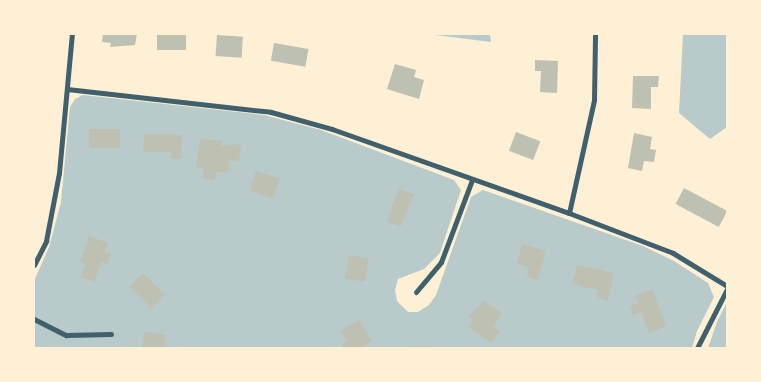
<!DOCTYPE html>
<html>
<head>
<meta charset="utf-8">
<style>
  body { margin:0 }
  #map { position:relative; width:761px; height:382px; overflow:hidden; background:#fdf0d5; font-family:"Noto Serif",serif }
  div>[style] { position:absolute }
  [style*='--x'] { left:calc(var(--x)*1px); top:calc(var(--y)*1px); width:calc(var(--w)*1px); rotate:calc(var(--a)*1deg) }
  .green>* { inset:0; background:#b9caca }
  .building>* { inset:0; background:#bec0b2; transform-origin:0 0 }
  .minor>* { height:5px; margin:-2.5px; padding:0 2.5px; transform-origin:2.5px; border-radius:2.5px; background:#3f606c }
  span { translate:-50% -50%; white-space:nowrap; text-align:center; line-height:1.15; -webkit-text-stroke:4px #fdf0d5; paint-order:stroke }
  .frame { position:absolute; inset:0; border:35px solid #fdf0d5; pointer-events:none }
</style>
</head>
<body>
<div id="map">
  <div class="green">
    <i style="clip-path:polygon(427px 34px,490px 34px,491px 42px)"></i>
    <i style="clip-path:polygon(683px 34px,727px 34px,727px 127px,710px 139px,679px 113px)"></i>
    <i style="clip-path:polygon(83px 95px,264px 115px,321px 130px,454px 180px,461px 190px,440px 253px,424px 269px,398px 279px,395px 290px,397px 301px,408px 312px,418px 312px,429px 305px,436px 295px,471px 197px,483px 190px,643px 246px,674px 261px,708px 283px,714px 297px,697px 331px,692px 348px,34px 348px,34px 281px,49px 247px,61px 202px,70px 107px,75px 99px)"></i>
    <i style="clip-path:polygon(727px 302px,727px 348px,708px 348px,717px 322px)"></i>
  </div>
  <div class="building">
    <i style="clip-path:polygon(103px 34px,137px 34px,135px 45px,110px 47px,111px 43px,102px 42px)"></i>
    <i style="left:157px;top:34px;width:29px;height:16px"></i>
    <i style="left:217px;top:35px;width:26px;height:21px;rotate:4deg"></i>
    <i style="left:274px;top:43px;width:35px;height:18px;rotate:10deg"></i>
    <i style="clip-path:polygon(535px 60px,558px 61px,557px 93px,540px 92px,541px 71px,535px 71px)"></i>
    <i style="clip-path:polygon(395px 64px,416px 70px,414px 77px,424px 80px,419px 99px,387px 89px)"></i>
    <i style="clip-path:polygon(633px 76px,659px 76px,658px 87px,651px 87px,651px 109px,632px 108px)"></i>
    <i style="left:120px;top:129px;width:19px;height:31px;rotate:90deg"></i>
    <i style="left:516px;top:132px;width:26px;height:20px;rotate:21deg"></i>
    <i style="clip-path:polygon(634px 133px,652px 137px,650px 149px,656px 150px,654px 162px,644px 161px,642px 171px,628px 168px)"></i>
    <i style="clip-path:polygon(144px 134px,182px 135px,181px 159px,171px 159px,171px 152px,143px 152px)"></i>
    <i style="clip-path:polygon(200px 138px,222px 141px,221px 146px,241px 144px,239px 161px,230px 160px,228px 173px,216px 172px,215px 180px,203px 178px,204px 169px,196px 168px)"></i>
    <i style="left:256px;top:171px;width:25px;height:21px;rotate:18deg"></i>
    <i style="left:684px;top:188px;width:49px;height:18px;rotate:28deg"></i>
    <i style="clip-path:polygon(398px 189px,414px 194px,401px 226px,387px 222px)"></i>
    <i style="clip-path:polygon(89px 236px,108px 243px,105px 252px,111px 254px,108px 264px,101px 262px,95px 282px,81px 277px,85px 264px,80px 262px)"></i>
    <i style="clip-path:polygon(522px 244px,546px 251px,538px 280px,527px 277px,529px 267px,517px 264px)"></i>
    <i style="left:349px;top:255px;width:20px;height:24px;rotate:9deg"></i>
    <i style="clip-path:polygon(577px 265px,614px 273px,608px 301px,597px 298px,598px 290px,572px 284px)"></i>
    <i style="left:143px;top:273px;width:31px;height:19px;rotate:45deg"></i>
    <i style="clip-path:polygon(652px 289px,666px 326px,649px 333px,641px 312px,633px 315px,630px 306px,638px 303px,635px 296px)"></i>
    <i style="clip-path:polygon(484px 301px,502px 313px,493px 326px,500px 331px,492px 343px,468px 327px,473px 319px,469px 316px)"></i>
    <i style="clip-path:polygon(359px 320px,372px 341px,361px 348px,344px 348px,342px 345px,347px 341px,341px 331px)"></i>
    <i style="clip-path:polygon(145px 332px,166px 335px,164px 348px,142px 348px)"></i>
    <i style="clip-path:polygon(411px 346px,434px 347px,434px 348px,411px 348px)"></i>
  </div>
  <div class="minor">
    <i style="--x:67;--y:89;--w:205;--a:6.4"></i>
    <i style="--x:271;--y:112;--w:63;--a:15.6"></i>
    <i style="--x:332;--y:129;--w:251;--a:19.5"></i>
    <i style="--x:569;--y:213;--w:111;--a:21"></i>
    <i style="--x:673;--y:253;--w:63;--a:31.4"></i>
    <i style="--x:569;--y:213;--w:116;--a:-77.5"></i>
    <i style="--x:594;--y:100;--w:66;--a:-89.1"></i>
    <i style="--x:34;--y:265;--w:27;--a:-63"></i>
    <i style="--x:46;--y:241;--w:69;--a:-79.2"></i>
    <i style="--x:59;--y:173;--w:140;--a:-84.7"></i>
    <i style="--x:416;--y:292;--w:39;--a:-50"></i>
    <i style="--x:441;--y:262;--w:88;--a:-69.3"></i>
    <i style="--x:34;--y:319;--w:36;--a:27"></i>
    <i style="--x:66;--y:335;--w:45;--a:-1.3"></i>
    <i style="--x:697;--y:348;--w:66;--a:-63"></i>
  </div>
  <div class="frame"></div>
</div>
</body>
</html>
